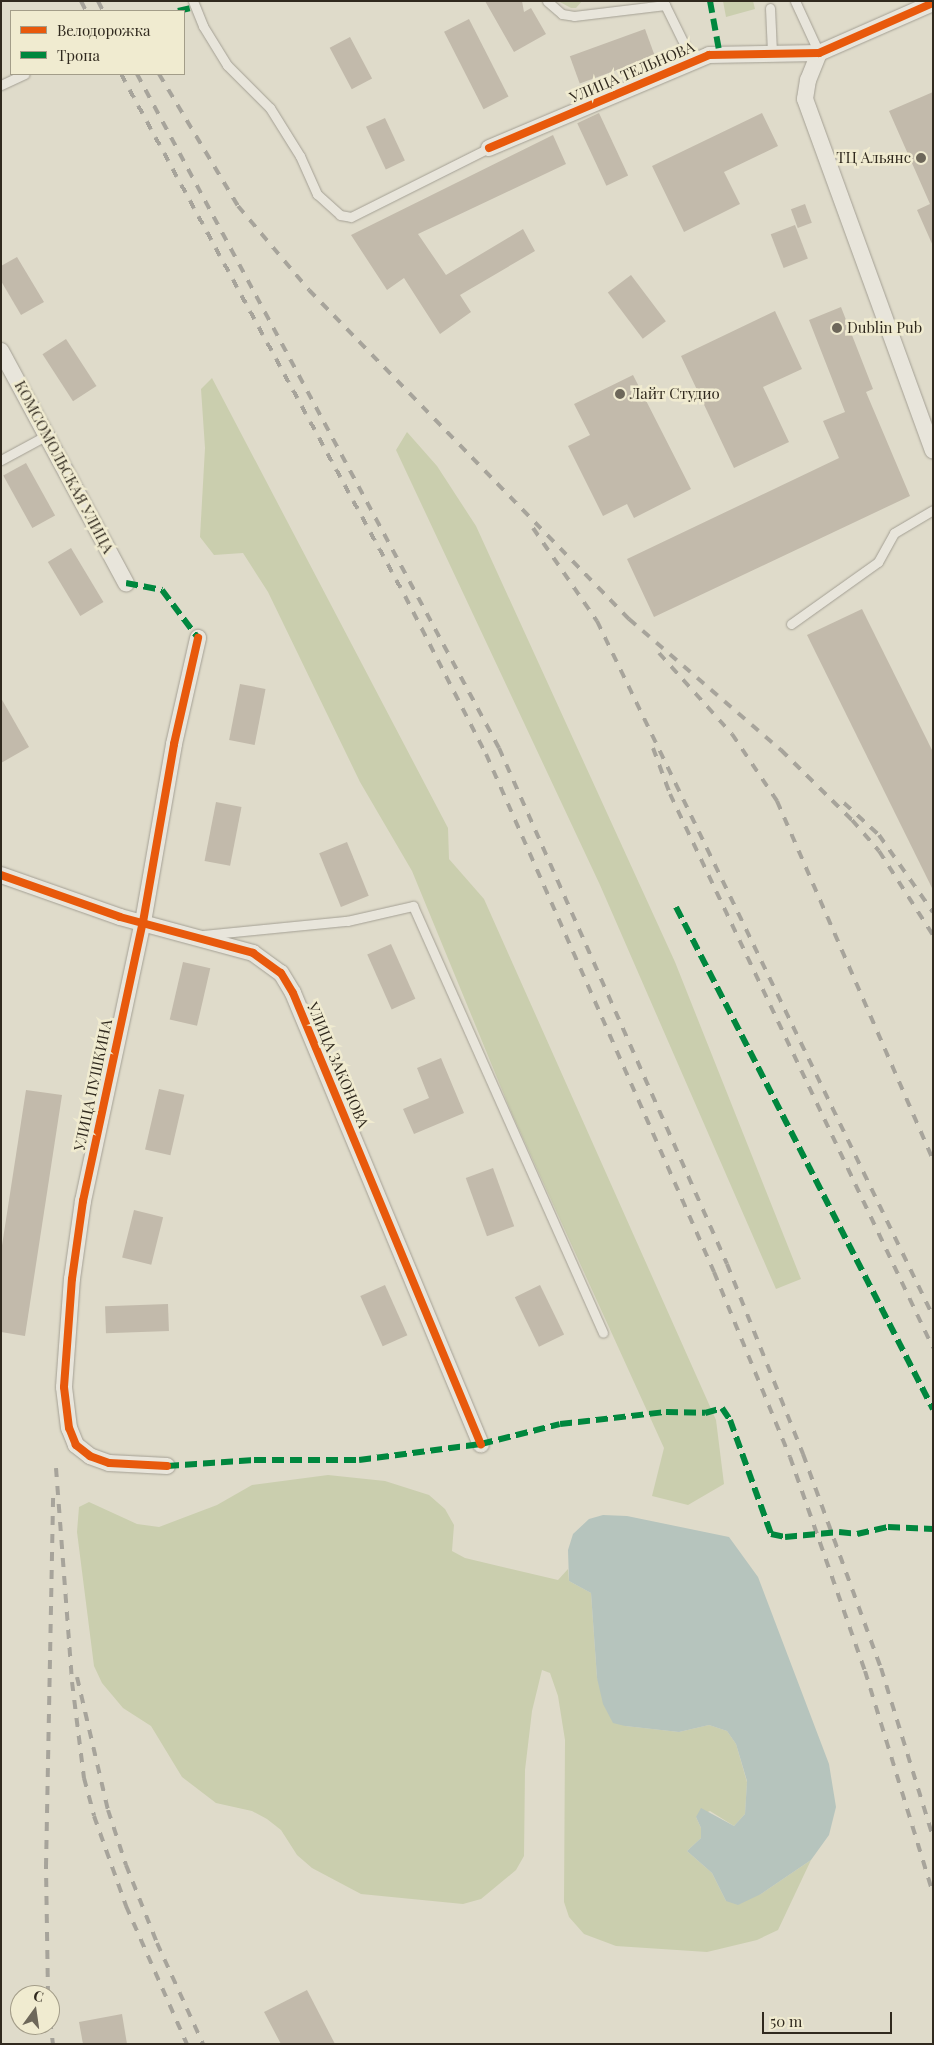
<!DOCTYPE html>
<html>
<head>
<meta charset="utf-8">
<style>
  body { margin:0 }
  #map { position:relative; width:934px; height:2045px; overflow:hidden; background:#dfdbca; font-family:"Playfair Display",serif }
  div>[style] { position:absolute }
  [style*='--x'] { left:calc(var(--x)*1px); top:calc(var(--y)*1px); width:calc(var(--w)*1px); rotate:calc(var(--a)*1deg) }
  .green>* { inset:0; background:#caceae }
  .water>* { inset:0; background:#b6c4bd }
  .building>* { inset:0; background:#c2baab; transform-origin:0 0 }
  .roads { filter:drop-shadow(0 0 1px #a4a094) drop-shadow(0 0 1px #a4a094) }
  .lane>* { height:9px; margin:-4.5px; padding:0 4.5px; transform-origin:4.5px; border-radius:4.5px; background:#e8e5db }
  .street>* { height:16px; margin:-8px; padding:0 8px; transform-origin:8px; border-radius:8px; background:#e8e5db }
  .rail>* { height:4px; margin-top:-2px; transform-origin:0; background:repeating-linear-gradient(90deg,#a7a49b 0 9px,transparent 0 18px) }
  .quiet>* { height:6px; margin-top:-3px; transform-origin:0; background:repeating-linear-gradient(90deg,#00873e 0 12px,transparent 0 18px) }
  .cycleway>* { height:8px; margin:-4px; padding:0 4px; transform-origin:4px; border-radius:4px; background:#e8590c }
  .dots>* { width:14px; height:14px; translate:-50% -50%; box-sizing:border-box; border:2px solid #f0ebd0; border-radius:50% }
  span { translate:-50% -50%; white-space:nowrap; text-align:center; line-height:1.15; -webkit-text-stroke:5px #f0ebd0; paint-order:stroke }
  .street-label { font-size:15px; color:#30291e }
  .poi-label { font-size:15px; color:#30291e }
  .right { translate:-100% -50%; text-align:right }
  .left { translate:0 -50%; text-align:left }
  .frame { position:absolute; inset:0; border:2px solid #30291e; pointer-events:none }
  .legend { position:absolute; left:10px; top:10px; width:175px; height:65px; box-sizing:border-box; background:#f0ebd0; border:1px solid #a39d89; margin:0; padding:6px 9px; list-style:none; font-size:15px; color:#30291e }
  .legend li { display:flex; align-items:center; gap:10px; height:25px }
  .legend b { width:25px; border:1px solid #a39d89 }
  .north { position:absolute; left:10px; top:1985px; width:50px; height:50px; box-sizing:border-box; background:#f0ebd0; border:1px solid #a39d89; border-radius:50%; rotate:14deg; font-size:14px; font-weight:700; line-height:20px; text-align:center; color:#30291e }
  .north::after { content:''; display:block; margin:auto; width:18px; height:22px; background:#6d675a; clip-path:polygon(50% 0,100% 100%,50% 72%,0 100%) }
  .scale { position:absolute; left:762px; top:2012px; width:130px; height:22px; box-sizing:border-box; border:2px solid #30291e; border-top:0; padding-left:6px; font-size:15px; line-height:18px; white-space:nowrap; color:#30291e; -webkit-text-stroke:4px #f0ebd0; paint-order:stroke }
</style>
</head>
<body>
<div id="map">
  <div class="green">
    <i style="clip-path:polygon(558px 1px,582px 1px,576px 8px,571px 8px)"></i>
    <i style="clip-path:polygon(723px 1px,753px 1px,755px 9px,726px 17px)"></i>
    <i style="clip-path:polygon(212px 378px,448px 828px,449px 859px,484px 899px,716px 1420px,724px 1484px,688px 1505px,652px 1496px,664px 1448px,512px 1114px,412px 871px,360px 782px,268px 592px,243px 553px,214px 555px,200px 537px,205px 448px,201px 389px)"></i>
    <i style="clip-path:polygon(407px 432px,437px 466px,476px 526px,675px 962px,801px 1279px,776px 1289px,600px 885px,396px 450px)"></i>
    <i style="clip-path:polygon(328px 1475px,385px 1481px,429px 1495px,445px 1509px,454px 1525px,452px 1551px,465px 1558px,558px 1580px,568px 1569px,569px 1581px,591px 1593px,597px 1678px,625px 1726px,679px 1732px,709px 1725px,727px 1731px,736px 1744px,747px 1782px,745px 1814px,734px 1826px,710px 1811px,696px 1817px,701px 1828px,701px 1838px,687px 1851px,712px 1873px,726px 1901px,761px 1894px,811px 1860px,778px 1930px,757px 1940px,707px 1952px,677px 1950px,616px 1946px,584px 1934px,569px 1917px,564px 1902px,565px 1740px,558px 1696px,550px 1673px,542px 1670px,532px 1711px,525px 1770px,524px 1856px,516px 1870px,481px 1899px,463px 1904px,361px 1894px,312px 1868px,297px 1855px,281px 1830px,267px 1819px,252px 1811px,216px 1803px,182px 1777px,151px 1726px,123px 1708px,102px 1683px,94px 1666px,77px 1532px,79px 1507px,89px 1502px,137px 1524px,159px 1527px,217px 1505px,252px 1485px)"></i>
  </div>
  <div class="water">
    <i style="clip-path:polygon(603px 1515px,627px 1516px,729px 1537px,758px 1577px,829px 1764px,836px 1807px,829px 1835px,811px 1860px,761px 1894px,738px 1905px,726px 1901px,712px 1873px,687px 1851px,701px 1838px,701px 1828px,696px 1817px,701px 1808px,734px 1826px,745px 1814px,747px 1781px,736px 1744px,727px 1731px,709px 1725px,679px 1732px,625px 1726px,613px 1723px,603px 1704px,597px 1678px,591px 1593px,569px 1581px,568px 1550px,573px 1534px,589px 1519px)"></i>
  </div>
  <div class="building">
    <i style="clip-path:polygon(485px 1px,522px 1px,524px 12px,531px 8px,546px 34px,514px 52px)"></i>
    <i style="left:469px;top:19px;width:87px;height:28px;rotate:63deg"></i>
    <i style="left:645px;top:29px;width:29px;height:80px;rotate:70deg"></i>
    <i style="left:350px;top:37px;width:47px;height:23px;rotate:62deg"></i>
    <i style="clip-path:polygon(933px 92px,933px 246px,917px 210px,930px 204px,889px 111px)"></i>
    <i style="left:599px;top:113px;width:69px;height:24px;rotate:65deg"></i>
    <i style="clip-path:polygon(762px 113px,778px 146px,724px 172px,740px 204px,684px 232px,652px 166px)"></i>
    <i style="left:385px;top:118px;width:47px;height:21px;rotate:65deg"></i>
    <i style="clip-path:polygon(553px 135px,566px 164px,418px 234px,446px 275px,523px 229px,535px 251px,460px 295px,471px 312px,440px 334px,404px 278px,387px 290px,351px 235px)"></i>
    <i style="left:805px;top:204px;width:20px;height:15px;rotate:70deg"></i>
    <i style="left:795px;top:225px;width:36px;height:26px;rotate:69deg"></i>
    <i style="clip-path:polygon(17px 257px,44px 302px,21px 315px,1px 281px,1px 266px)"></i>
    <i style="left:631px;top:275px;width:58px;height:29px;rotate:53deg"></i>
    <i style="clip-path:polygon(841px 307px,873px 389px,866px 392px,910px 496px,654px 617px,627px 559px,839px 458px,823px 421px,845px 412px,809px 320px)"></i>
    <i style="clip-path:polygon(775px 311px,802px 369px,763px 387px,789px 442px,734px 468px,681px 356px)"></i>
    <i style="left:66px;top:339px;width:56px;height:28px;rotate:57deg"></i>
    <i style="clip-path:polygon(633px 375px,691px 489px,634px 518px,627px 504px,603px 516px,568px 446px,590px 435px,574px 404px)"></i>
    <i style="left:26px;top:463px;width:60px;height:26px;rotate:61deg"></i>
    <i style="left:71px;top:548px;width:63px;height:27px;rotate:59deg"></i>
    <i style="clip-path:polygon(862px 609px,933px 752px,933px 890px,807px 635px)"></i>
    <i style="left:240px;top:684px;width:26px;height:57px;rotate:11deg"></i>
    <i style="clip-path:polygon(1px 698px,29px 747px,1px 763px)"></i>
    <i style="left:216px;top:802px;width:26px;height:60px;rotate:11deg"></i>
    <i style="left:347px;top:842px;width:58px;height:30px;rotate:68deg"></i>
    <i style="left:391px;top:944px;width:60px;height:26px;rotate:66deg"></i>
    <i style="left:183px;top:962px;width:28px;height:59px;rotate:13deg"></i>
    <i style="clip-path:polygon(441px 1058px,464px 1113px,414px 1134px,403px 1109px,429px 1098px,417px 1068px)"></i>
    <i style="left:159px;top:1089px;width:26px;height:62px;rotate:13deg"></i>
    <i style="clip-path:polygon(26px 1090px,62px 1095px,25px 1336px,1px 1332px,1px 1252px)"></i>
    <i style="left:493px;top:1168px;width:62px;height:29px;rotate:70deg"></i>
    <i style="left:134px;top:1210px;width:30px;height:49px;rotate:14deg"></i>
    <i style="left:385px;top:1285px;width:55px;height:27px;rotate:66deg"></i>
    <i style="left:540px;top:1285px;width:55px;height:28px;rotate:64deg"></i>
    <i style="left:168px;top:1304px;width:27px;height:63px;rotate:88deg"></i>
    <i style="clip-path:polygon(307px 1990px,335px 2044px,281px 2044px,264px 2012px)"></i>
    <i style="clip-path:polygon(122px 2014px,127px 2044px,83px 2044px,79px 2022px)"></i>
  </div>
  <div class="roads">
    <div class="lane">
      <i style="--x:193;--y:1;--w:27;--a:68"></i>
      <i style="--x:203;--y:26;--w:46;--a:58.4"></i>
      <i style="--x:227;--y:65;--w:61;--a:45"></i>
      <i style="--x:270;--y:108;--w:57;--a:58"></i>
      <i style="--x:300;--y:156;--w:42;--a:65.9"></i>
      <i style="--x:317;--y:194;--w:31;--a:42"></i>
      <i style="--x:340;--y:215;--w:11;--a:10"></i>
      <i style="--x:351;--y:217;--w:154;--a:-26.6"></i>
      <i style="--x:547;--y:1;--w:20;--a:41"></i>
      <i style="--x:562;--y:14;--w:12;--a:9"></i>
      <i style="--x:574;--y:16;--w:92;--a:-6.9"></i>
      <i style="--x:665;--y:5;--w:64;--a:63.8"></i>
      <i style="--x:795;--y:1;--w:57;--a:65.2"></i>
      <i style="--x:770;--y:8;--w:44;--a:87.4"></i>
      <i style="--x:1;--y:85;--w:26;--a:-25"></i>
      <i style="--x:1;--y:460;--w:52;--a:-28.5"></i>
      <i style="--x:791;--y:624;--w:107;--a:-35.5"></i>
      <i style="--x:878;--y:562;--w:33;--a:-61"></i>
      <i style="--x:894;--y:533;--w:45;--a:-30.5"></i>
      <i style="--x:203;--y:935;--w:145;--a:-5.6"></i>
      <i style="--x:347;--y:921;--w:68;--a:-12.8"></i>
      <i style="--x:413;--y:906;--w:467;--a:66"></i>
    </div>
    <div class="street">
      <i style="--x:819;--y:53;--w:29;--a:112"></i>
      <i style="--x:808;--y:80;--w:19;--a:99"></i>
      <i style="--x:805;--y:99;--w:374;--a:70"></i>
      <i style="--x:489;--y:148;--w:239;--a:-22.9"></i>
      <i style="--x:709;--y:55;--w:110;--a:-1"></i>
      <i style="--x:819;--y:53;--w:124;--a:-23.7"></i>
      <i style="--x:1;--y:351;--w:264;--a:61.7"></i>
      <i style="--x:1;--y:875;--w:126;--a:19.4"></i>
      <i style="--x:120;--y:917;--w:138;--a:15.1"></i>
      <i style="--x:253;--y:953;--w:34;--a:36"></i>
      <i style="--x:281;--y:973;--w:23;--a:59"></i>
      <i style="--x:293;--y:993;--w:489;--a:67.4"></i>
      <i style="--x:167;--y:1466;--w:58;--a:-177"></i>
      <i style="--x:109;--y:1463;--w:20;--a:-160"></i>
      <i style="--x:90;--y:1456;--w:18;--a:-142"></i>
      <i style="--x:76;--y:1445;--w:18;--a:-112"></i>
      <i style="--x:69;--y:1428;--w:41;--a:-97"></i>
      <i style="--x:64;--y:1387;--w:108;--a:-85.8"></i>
      <i style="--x:72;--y:1279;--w:79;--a:-82"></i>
      <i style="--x:83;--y:1201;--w:285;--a:-77.9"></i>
      <i style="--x:143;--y:922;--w:181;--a:-80.1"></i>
      <i style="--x:174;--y:744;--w:109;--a:-77.2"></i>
    </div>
  </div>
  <div class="rail">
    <i style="--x:81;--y:1;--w:11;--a:63"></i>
    <i style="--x:98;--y:1;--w:11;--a:63"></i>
    <i style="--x:121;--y:74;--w:594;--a:61.45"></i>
    <i style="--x:405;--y:596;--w:178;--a:62.9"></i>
    <i style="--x:486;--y:754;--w:566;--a:66.24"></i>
    <i style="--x:714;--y:1272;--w:200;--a:67.7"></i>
    <i style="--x:790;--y:1457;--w:227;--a:70.7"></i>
    <i style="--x:865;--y:1671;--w:232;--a:73"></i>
    <i style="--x:137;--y:74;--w:765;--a:61.76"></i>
    <i style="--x:499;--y:748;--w:564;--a:66.16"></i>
    <i style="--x:727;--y:1264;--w:205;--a:68.2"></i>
    <i style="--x:803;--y:1454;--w:228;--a:70"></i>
    <i style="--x:881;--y:1668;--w:177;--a:72.9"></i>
    <i style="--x:159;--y:74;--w:154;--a:59.1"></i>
    <i style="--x:238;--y:206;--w:110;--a:49.8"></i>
    <i style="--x:309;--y:290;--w:459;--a:45.8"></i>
    <i style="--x:629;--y:619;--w:201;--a:40.8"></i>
    <i style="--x:781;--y:750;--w:100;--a:44.6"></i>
    <i style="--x:852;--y:820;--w:41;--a:48.9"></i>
    <i style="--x:879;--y:851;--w:100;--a:57.3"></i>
    <i style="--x:533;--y:528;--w:113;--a:55.5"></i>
    <i style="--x:597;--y:621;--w:772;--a:64.2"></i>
    <i style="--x:659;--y:653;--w:109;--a:48"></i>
    <i style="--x:732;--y:734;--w:81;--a:56.1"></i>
    <i style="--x:777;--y:801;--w:391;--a:66.5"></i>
    <i style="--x:653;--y:748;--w:49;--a:69.7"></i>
    <i style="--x:670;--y:794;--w:613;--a:64.6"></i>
    <i style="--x:844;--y:803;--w:47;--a:42.4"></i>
    <i style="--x:879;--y:835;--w:94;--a:55"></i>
    <i style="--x:56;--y:1468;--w:215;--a:85.7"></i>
    <i style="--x:72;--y:1682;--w:97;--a:82.9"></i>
    <i style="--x:84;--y:1778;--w:39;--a:75"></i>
    <i style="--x:94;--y:1816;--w:96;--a:70.4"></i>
    <i style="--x:126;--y:1906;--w:151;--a:66.2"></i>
    <i style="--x:77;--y:1677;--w:137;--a:76.9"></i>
    <i style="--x:108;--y:1810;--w:58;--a:71.9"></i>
    <i style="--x:126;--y:1865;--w:84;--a:68.3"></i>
    <i style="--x:157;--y:1943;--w:111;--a:65.5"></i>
    <i style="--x:48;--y:1995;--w:128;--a:-90.9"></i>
    <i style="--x:46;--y:1867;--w:374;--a:-88.9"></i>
    <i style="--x:50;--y:2020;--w:24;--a:83"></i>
  </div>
  <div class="quiet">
    <i style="--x:710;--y:1;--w:50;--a:79.6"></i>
    <i style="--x:178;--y:11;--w:17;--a:-13"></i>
    <i style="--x:126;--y:583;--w:37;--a:11"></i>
    <i style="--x:162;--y:590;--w:60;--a:53.1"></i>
    <i style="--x:676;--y:907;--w:564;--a:62.89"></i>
    <i style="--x:167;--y:1466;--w:87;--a:-3.9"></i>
    <i style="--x:254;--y:1460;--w:105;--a:0"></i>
    <i style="--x:359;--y:1460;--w:123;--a:-7.5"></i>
    <i style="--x:481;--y:1444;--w:81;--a:-14.2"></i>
    <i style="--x:560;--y:1424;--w:107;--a:-6.5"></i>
    <i style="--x:666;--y:1412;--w:39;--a:1"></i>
    <i style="--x:705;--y:1413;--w:18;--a:-16"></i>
    <i style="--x:722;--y:1408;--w:14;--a:56"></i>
    <i style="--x:730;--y:1420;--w:121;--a:70.2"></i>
    <i style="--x:771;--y:1534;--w:14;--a:12"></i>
    <i style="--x:785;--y:1537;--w:54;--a:-5.3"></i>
    <i style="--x:839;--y:1532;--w:18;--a:6"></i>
    <i style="--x:857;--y:1534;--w:32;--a:-13"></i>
    <i style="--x:888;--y:1527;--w:45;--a:2.5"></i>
  </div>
  <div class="cycleway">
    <i style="--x:489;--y:148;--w:239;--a:-22.9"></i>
    <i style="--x:709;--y:55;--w:110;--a:-1"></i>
    <i style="--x:819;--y:53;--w:124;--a:-23.7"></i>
    <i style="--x:1;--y:875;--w:126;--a:19.4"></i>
    <i style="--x:120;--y:917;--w:138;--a:15.1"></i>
    <i style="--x:253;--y:953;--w:34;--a:36"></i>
    <i style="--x:281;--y:973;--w:23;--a:59"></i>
    <i style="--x:293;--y:993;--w:489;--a:67.4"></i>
    <i style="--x:167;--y:1466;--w:58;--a:-177"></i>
    <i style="--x:109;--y:1463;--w:20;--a:-160"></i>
    <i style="--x:90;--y:1456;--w:18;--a:-142"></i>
    <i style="--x:76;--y:1445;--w:18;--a:-112"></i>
    <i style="--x:69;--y:1428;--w:41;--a:-97"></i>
    <i style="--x:64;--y:1387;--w:108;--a:-85.8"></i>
    <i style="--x:72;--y:1279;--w:79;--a:-82"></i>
    <i style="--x:83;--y:1201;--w:285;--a:-77.9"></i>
    <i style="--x:143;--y:922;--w:181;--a:-80.1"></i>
    <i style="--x:174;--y:744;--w:109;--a:-77.2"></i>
  </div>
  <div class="dots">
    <i style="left:921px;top:158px;background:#6d675a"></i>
    <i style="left:837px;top:328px;background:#6d675a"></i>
    <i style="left:620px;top:394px;background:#6d675a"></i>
  </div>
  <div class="street-label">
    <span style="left:632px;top:72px;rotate:-23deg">УЛИЦА ТЕЛЬНОВА</span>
    <span style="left:64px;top:467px;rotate:62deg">КОМСОМОЛЬСКАЯ УЛИЦА</span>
    <span style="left:338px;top:1065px;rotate:67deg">УЛИЦА ЗАКОНОВА</span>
    <span style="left:93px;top:1085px;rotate:-78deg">УЛИЦА ПУШКИНА</span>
  </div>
  <div class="poi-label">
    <span class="right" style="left:911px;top:158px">ТЦ Альянс</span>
    <span class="left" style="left:847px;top:328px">Dublin Pub</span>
    <span class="left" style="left:630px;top:394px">Лайт Студио</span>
  </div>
  <div class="frame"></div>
  <ul class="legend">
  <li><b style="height:6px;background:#e8590c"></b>Велодорожка</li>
  <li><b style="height:6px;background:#00873e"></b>Тропа</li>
  </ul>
  <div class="north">С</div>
  <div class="scale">50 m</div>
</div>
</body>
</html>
